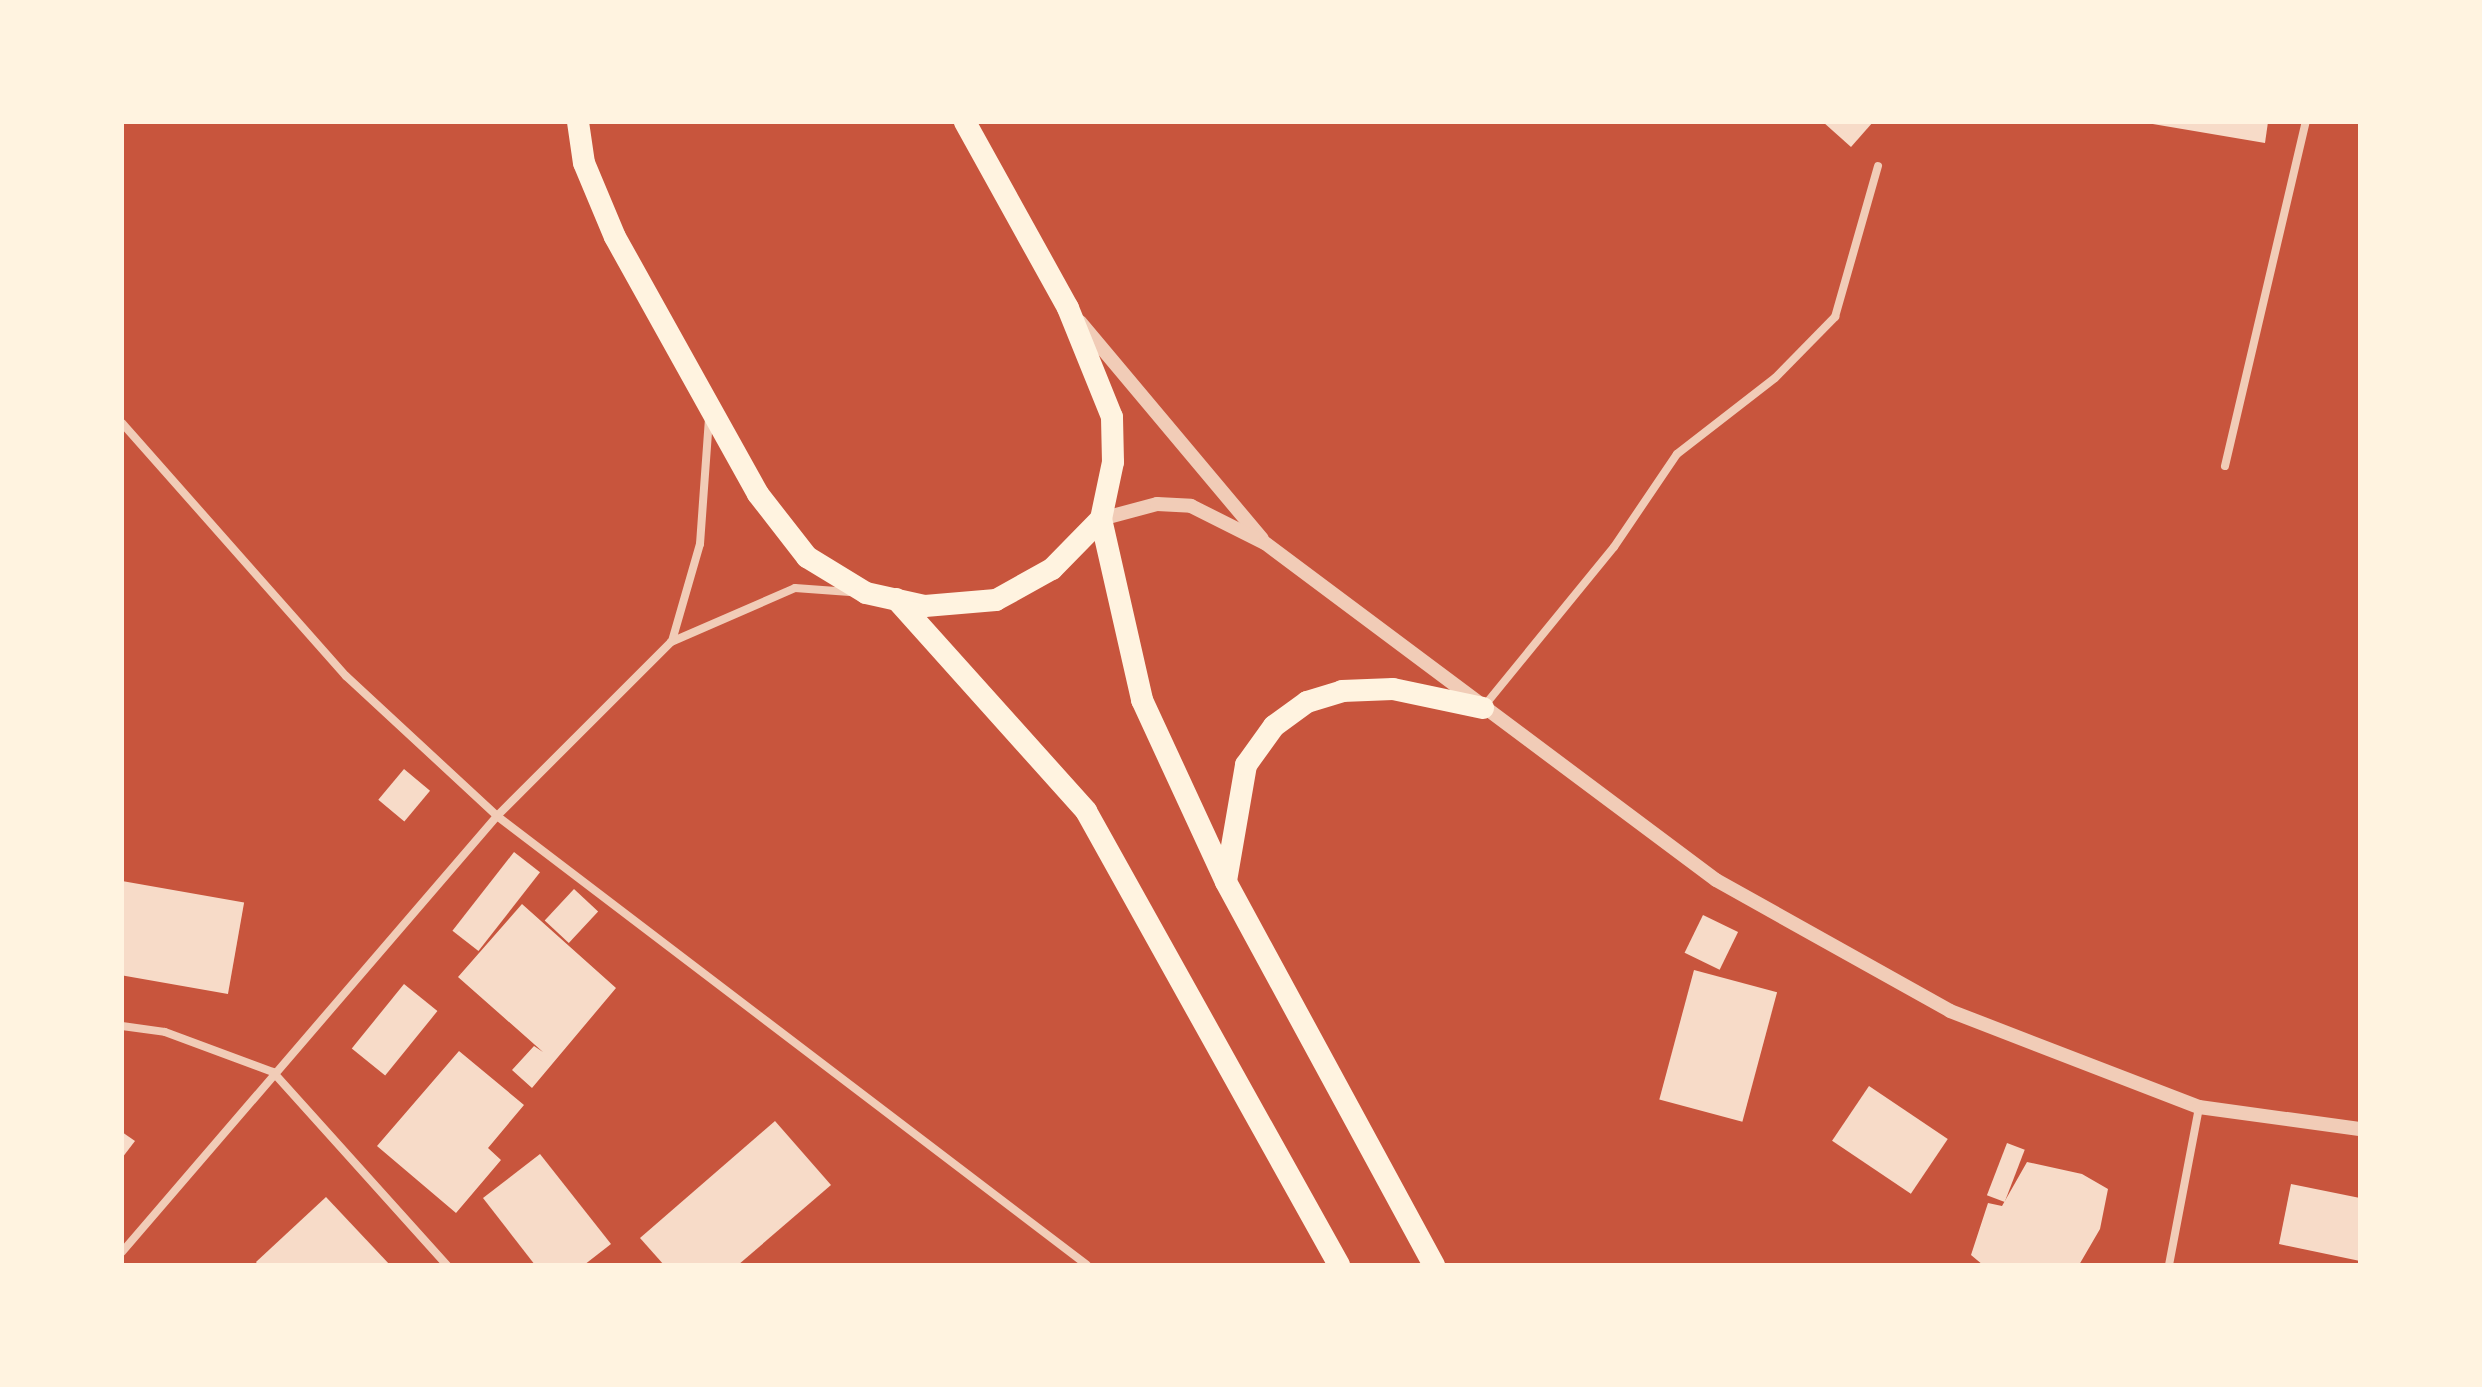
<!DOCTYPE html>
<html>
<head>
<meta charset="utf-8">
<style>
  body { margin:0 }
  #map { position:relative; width:2482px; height:1387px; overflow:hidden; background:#c8553d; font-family:Lato,sans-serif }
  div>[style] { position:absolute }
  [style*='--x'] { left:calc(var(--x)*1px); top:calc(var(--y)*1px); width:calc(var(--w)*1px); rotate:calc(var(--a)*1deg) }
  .building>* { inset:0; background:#f7dbc8; transform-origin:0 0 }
  .minor>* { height:8px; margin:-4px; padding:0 4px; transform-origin:4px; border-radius:4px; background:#f1ccb7 }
  .tertiary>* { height:14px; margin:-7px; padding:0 7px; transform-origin:7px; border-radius:7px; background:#f1ccb7 }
  .trunk>* { height:22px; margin:-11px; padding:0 11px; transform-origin:11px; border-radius:11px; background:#fff3e0 }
  span { translate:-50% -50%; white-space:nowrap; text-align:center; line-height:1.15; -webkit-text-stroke:7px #fff3e0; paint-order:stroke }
  .frame { position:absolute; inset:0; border:124px solid #fff3e0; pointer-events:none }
</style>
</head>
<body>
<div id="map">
  <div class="building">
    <i style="clip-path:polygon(1823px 122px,1873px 122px,1851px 147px)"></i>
    <i style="clip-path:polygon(2141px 122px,2268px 122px,2265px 143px)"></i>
    <i style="left:404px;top:769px;width:34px;height:40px;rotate:40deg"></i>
    <i style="left:514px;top:852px;width:33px;height:100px;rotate:38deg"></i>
    <i style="left:122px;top:881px;width:124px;height:93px;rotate:10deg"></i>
    <i style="left:574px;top:889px;width:33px;height:43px;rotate:43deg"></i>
    <i style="clip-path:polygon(522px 904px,616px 988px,532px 1088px,512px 1070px,534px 1046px,543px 1052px,458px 977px)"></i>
    <i style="left:1703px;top:915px;width:39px;height:42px;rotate:26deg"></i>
    <i style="left:1694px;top:970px;width:86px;height:134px;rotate:15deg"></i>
    <i style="left:404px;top:984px;width:43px;height:83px;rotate:39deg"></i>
    <i style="clip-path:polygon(459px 1051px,524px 1105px,488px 1148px,501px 1160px,456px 1213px,377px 1146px)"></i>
    <i style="left:1869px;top:1086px;width:95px;height:66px;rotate:34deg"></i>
    <i style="clip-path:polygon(775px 1121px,831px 1185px,738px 1265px,664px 1265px,640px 1238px)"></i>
    <i style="clip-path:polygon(122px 1132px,135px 1141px,122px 1158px)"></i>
    <i style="left:2007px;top:1143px;width:19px;height:56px;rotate:21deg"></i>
    <i style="clip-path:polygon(540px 1154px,611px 1244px,584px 1265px,535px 1265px,483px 1198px)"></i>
    <i style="clip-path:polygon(2027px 1162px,2082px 1174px,2108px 1189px,2100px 1229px,2079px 1265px,1983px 1265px,1971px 1255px,1988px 1203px,2002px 1206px)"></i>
    <i style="clip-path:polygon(2291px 1184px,2360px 1198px,2360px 1261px,2279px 1244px)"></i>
    <i style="clip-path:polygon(326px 1197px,390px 1265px,258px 1265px,256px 1262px)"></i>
  </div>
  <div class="minor">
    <i style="--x:122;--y:423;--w:338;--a:48.5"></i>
    <i style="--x:346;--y:676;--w:206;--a:42.8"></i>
    <i style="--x:497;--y:816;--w:741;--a:37.27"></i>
    <i style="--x:2225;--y:466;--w:353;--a:-76.8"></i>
    <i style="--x:672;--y:641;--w:101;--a:-73.9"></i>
    <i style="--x:700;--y:544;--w:125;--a:-85.9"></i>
    <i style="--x:1485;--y:705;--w:204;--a:-50.8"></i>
    <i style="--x:1614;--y:547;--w:112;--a:-55.9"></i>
    <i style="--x:1677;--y:454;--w:124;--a:-37.8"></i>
    <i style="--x:1775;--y:378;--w:86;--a:-45.5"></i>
    <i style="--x:1835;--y:317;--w:157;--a:-74.1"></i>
    <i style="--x:122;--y:1026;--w:43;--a:7.9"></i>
    <i style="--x:165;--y:1032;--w:115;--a:20.3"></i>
    <i style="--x:273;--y:1072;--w:260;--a:48"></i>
    <i style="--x:122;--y:1252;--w:575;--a:-49.3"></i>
    <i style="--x:497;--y:816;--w:246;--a:-45"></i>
    <i style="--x:671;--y:642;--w:135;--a:-23.5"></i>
    <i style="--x:795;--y:588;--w:55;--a:4.2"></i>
    <i style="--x:2169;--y:1265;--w:161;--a:-79.2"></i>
  </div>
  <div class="tertiary">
    <i style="--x:1080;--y:322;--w:283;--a:50"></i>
    <i style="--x:1101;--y:519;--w:58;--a:-15"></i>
    <i style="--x:1157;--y:504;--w:34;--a:3"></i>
    <i style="--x:1191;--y:506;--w:83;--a:26.6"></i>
    <i style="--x:1265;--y:543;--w:563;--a:36.77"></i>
    <i style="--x:1716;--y:880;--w:268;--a:29.2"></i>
    <i style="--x:1950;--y:1011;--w:267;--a:21.1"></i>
    <i style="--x:2199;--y:1107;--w:162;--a:7.8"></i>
  </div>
  <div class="trunk">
    <i style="--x:578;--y:122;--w:41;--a:81.7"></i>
    <i style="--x:584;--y:163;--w:80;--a:67.3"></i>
    <i style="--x:615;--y:237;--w:294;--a:60.9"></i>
    <i style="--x:758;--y:494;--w:80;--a:52.1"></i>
    <i style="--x:807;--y:557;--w:69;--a:31.4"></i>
    <i style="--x:866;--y:593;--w:60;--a:12.4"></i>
    <i style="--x:925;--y:606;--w:71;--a:-4.8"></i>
    <i style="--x:996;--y:600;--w:64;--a:-29"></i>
    <i style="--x:1052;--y:569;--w:70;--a:-45.6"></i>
    <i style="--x:1101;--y:519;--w:58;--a:-78.1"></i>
    <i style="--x:1113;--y:462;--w:45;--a:-91.3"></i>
    <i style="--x:1112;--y:417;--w:118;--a:-112"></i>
    <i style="--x:1068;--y:308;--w:213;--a:-119"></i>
    <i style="--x:1101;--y:519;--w:186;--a:77.2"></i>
    <i style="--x:1142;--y:700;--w:200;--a:65.2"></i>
    <i style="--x:1226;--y:882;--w:436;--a:61.5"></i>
    <i style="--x:896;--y:599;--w:285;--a:48.1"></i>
    <i style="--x:1086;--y:811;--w:520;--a:60.87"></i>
    <i style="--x:1226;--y:881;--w:118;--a:-80.2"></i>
    <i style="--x:1246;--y:765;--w:48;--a:-54.3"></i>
    <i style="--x:1274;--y:726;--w:41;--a:-36"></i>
    <i style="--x:1307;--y:702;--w:37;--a:-17"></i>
    <i style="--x:1342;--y:691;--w:51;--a:-2.2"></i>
    <i style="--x:1393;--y:689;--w:92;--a:11.9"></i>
  </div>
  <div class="frame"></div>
</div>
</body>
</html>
